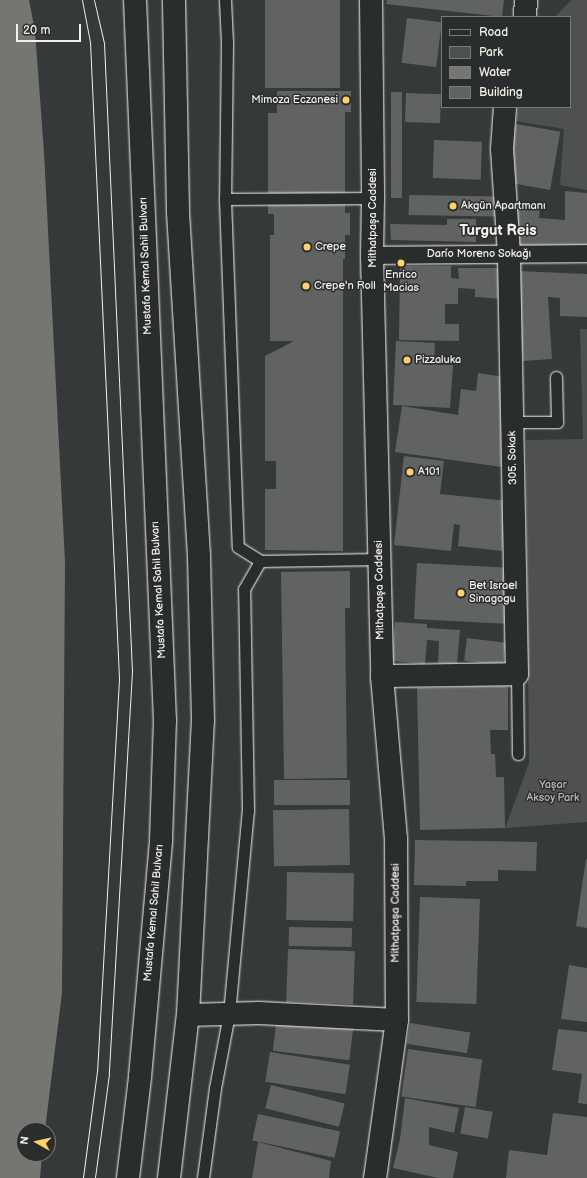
<!DOCTYPE html>
<html>
<head>
<meta charset="utf-8">
<style>
  body { margin:0 }
  #map { position:relative; width:587px; height:1178px; overflow:hidden; background:#363939; font-family:"Balsamiq Sans",sans-serif }
  div>[style] { position:absolute }
  [style*='--x'] { left:calc(var(--x)*1px); top:calc(var(--y)*1px); width:calc(var(--w)*1px); rotate:calc(var(--a)*1deg) }
  .green>* { inset:0; background:#4e514f }
  .water>* { inset:0; background:#757572 }
  .building>* { inset:0; background:#616362; transform-origin:0 0 }
  .roads { filter:drop-shadow(0 0 1px #f4f1e8) drop-shadow(0 0 1px #f4f1e8) }
  .service>* { height:11px; margin:-5.5px; padding:0 5.5px; transform-origin:5.5px; border-radius:5.5px; background:#2a2d2e }
  .pedestrian>* { height:17px; margin:-8.5px; padding:0 8.5px; transform-origin:8.5px; border-radius:8.5px; background:#2a2d2e }
  .minor>* { height:22px; margin:-11px; padding:0 11px; transform-origin:11px; border-radius:11px; background:#2a2d2e }
  .primary>* { height:22px; margin:-11px; padding:0 11px; transform-origin:11px; border-radius:11px; background:#2a2d2e }
  .tram>* { height:1px; margin:-0.5px; padding:0 0.5px; transform-origin:0.5px; border-radius:0.5px; background:#f4f1e8 }
  .dots>* { width:11px; height:11px; translate:-50% -50%; box-sizing:border-box; border:2px solid #2a2d2e; border-radius:50% }
  span { translate:-50% -50%; white-space:nowrap; text-align:center; line-height:1.15; -webkit-text-stroke:3px #2a2d2e; paint-order:stroke }
  .poi-label { font-size:11px; color:#f4f1e8 }
  .right { translate:-100% -50%; text-align:right }
  .left { translate:0 -50%; text-align:left }
  .street-label { font-size:11px; color:#f4f1e8 }
  .park-label { font-size:11px; color:#bab9b2 }
  .district-label { font-size:15px; color:#f4f1e8; font-weight:700 }
  .legend { position:absolute; left:441px; top:16px; width:130px; height:92px; box-sizing:border-box; background:#2a2d2e; border:1px solid #7b7b78; margin:0; padding:5px 7px; list-style:none; font-size:12px; color:#f4f1e8 }
  .legend li { display:flex; align-items:center; gap:8px; height:20px }
  .legend b { width:20px; border:1px solid #7b7b78 }
  .north { position:absolute; left:16px; top:1122px; width:40px; height:40px; box-sizing:border-box; background:#2a2d2e; border:1px solid #7b7b78; border-radius:50%; rotate:278deg; font-size:11px; font-weight:700; line-height:16px; text-align:center; color:#f4f1e8 }
  .north::after { content:''; display:block; margin:auto; width:14px; height:18px; background:#ffd166; clip-path:polygon(50% 0,100% 100%,50% 72%,0 100%) }
  .scale { position:absolute; left:16px; top:24px; width:65px; height:18px; box-sizing:border-box; border:2px solid #f4f1e8; border-top:0; padding-left:5px; font-size:12px; line-height:14px; white-space:nowrap; color:#f4f1e8; -webkit-text-stroke:3px #2a2d2e; paint-order:stroke }
</style>
</head>
<body>
<div id="map">
  <div class="green">
    <i style="clip-path:polygon(571px 0,587px 0,587px 190px,560px 185px,564px 129px,516px 121px,518px 107px,570px 107px,570px 17px,555px 17px)"></i>
    <i style="clip-path:polygon(580px 329px,587px 329px,587px 822px,505px 828px,529px 763px,526px 440px,583px 439px)"></i>
  </div>
  <div class="water">
    <i style="clip-path:polygon(0 0,29px 0,35px 31px,44px 152px,65px 562px,62px 993px,45px 1130px,24px 1130px,24px 1154px,42px 1154px,40px 1178px,0 1178px)"></i>
  </div>
  <div class="building">
    <i style="left:265px;top:0;width:75px;height:88px"></i>
    <i style="clip-path:polygon(387px 0,504px 0,502px 17px,386px 4px)"></i>
    <i style="left:407px;top:18px;width:35px;height:45px;rotate:7deg"></i>
    <i style="clip-path:polygon(277px 91px,351px 91px,351px 112px,345px 112px,345px 213px,350px 213px,350px 235px,345px 235px,345px 259px,343px 259px,343px 551px,265px 550px,265px 489px,276px 489px,276px 461px,265px 461px,265px 356px,294px 341px,270px 341px,270px 235px,274px 235px,274px 214px,268px 214px,268px 113px,277px 113px)"></i>
    <i style="left:391px;top:92px;width:11px;height:106px"></i>
    <i style="left:406px;top:93px;width:35px;height:29px;rotate:2deg"></i>
    <i style="left:516px;top:124px;width:45px;height:59px;rotate:10deg"></i>
    <i style="left:434px;top:140px;width:48px;height:38px;rotate:2deg"></i>
    <i style="clip-path:polygon(565px 191px,587px 193px,587px 249px,517px 248px,515px 205px,540px 206px,539px 218px,565px 220px)"></i>
    <i style="left:409px;top:195px;width:89px;height:20px;rotate:1deg"></i>
    <i style="clip-path:polygon(447px 219px,476px 219px,476px 242px,391px 240px,390px 224px,447px 225px)"></i>
    <i style="clip-path:polygon(400px 266px,451px 266px,451px 278px,459px 279px,458px 268px,502px 268px,503px 299px,475px 297px,475px 289px,458px 288px,458px 304px,445px 304px,445px 324px,459px 324px,459px 341px,399px 340px)"></i>
    <i style="clip-path:polygon(518px 271px,587px 274px,587px 317px,560px 316px,560px 298px,548px 297px,552px 359px,523px 361px)"></i>
    <i style="clip-path:polygon(396px 341px,435px 343px,434px 364px,453px 365px,450px 408px,393px 405px)"></i>
    <i style="clip-path:polygon(478px 373px,511px 378px,508px 422px,502px 467px,395px 452px,402px 406px,458px 415px,461px 389px,476px 391px)"></i>
    <i style="clip-path:polygon(404px 456px,444px 461px,440px 494px,508px 501px,502px 551px,458px 546px,460px 525px,454px 524px,451px 551px,394px 545px)"></i>
    <i style="left:417px;top:563px;width:91px;height:56px;rotate:3deg"></i>
    <i style="clip-path:polygon(350px 571px,350px 608px,345px 608px,347px 778px,284px 779px,281px 572px)"></i>
    <i style="clip-path:polygon(395px 622px,427px 624px,427px 628px,460px 630px,457px 664px,438px 663px,439px 641px,427px 640px,425px 664px,392px 661px)"></i>
    <i style="left:467px;top:638px;width:39px;height:23px;rotate:7deg"></i>
    <i style="clip-path:polygon(508px 686px,508px 730px,490px 730px,491px 754px,495px 754px,496px 777px,504px 777px,505px 828px,420px 830px,417px 688px)"></i>
    <i style="left:274px;top:780px;width:76px;height:25px"></i>
    <i style="left:349px;top:809px;width:56px;height:76px;rotate:89deg"></i>
    <i style="clip-path:polygon(415px 840px,537px 842px,536px 871px,498px 870px,498px 881px,466px 881px,466px 886px,414px 885px)"></i>
    <i style="clip-path:polygon(586px 859px,587px 859px,587px 928px,576px 926px)"></i>
    <i style="left:287px;top:872px;width:67px;height:48px;rotate:1deg"></i>
    <i style="left:420px;top:897px;width:60px;height:105px;rotate:2deg"></i>
    <i style="left:289px;top:927px;width:63px;height:19px;rotate:1deg"></i>
    <i style="left:288px;top:949px;width:67px;height:53px;rotate:2deg"></i>
    <i style="clip-path:polygon(569px 965px,587px 968px,587px 1022px,561px 1019px)"></i>
    <i style="left:277px;top:1017px;width:77px;height:34px;rotate:7deg"></i>
    <i style="left:410px;top:1023px;width:61px;height:21px;rotate:9deg"></i>
    <i style="clip-path:polygon(558px 1029px,587px 1032px,587px 1104px,578px 1103px,582px 1074px,552px 1070px)"></i>
    <i style="left:408px;top:1049px;width:75px;height:48px;rotate:8deg"></i>
    <i style="left:270px;top:1052px;width:81px;height:30px;rotate:9deg"></i>
    <i style="left:271px;top:1085px;width:76px;height:24px;rotate:14deg"></i>
    <i style="clip-path:polygon(405px 1098px,459px 1108px,454px 1133px,429px 1127px,429px 1145px,458px 1152px,453px 1178px,438px 1178px,393px 1168px,400px 1139px)"></i>
    <i style="left:465px;top:1107px;width:28px;height:27px;rotate:10deg"></i>
    <i style="clip-path:polygon(553px 1113px,587px 1117px,587px 1178px,506px 1178px,509px 1150px,547px 1155px)"></i>
    <i style="left:258px;top:1114px;width:84px;height:27px;rotate:12deg"></i>
    <i style="clip-path:polygon(258px 1142px,331px 1161px,329px 1178px,252px 1178px)"></i>
  </div>
  <div class="roads">
    <div class="service">
      <i style="--x:225;--y:0;--w:43;--a:87.3"></i>
      <i style="--x:227;--y:43;--w:156;--a:90.7"></i>
      <i style="--x:225;--y:199;--w:348;--a:87.9"></i>
      <i style="--x:238;--y:547;--w:26;--a:32"></i>
      <i style="--x:260;--y:561;--w:120;--a:-1"></i>
      <i style="--x:225;--y:199;--w:148;--a:-0.4"></i>
      <i style="--x:512;--y:422;--w:45;--a:0"></i>
      <i style="--x:557;--y:422;--w:45;--a:-91.3"></i>
      <i style="--x:517;--y:674;--w:80;--a:89.3"></i>
      <i style="--x:203;--y:1178;--w:91;--a:-82.4"></i>
      <i style="--x:215;--y:1088;--w:75;--a:-79.3"></i>
      <i style="--x:229;--y:1014;--w:204;--a:-84.7"></i>
      <i style="--x:248;--y:811;--w:222;--a:-91"></i>
      <i style="--x:244;--y:589;--w:32;--a:-60"></i>
    </div>
    <div class="pedestrian">
      <i style="--x:372;--y:255;--w:215;--a:-0.5"></i>
    </div>
    <div class="minor">
      <i style="--x:525;--y:17;--w:17;--a:-87"></i>
      <i style="--x:382;--y:676;--w:135;--a:-0.8"></i>
      <i style="--x:517;--y:674;--w:420;--a:-91.1"></i>
      <i style="--x:509;--y:254;--w:105;--a:-93.8"></i>
      <i style="--x:502;--y:149;--w:42;--a:-85.9"></i>
      <i style="--x:188;--y:1015;--w:71;--a:-1.6"></i>
      <i style="--x:259;--y:1013;--w:138;--a:2.9"></i>
    </div>
    <div class="primary">
      <i style="--x:371;--y:0;--w:198;--a:89.4"></i>
      <i style="--x:373;--y:198;--w:57;--a:91"></i>
      <i style="--x:372;--y:255;--w:421;--a:88.6"></i>
      <i style="--x:382;--y:676;--w:163;--a:85.1"></i>
      <i style="--x:396;--y:838;--w:182;--a:89.7"></i>
      <i style="--x:397;--y:1020;--w:160;--a:97.9"></i>
      <i style="--x:128;--y:1178;--w:102;--a:-83.2"></i>
      <i style="--x:140;--y:1077;--w:238;--a:-84.9"></i>
      <i style="--x:161;--y:840;--w:119;--a:-88.1"></i>
      <i style="--x:165;--y:721;--w:722;--a:-92.38"></i>
      <i style="--x:169;--y:1178;--w:164;--a:-83.4"></i>
      <i style="--x:188;--y:1015;--w:294;--a:-87.1"></i>
      <i style="--x:203;--y:721;--w:165;--a:-91.4"></i>
      <i style="--x:199;--y:556;--w:346;--a:-93.5"></i>
      <i style="--x:178;--y:211;--w:211;--a:-91.1"></i>
    </div>
  </div>
  <div class="tram">
    <i style="--x:82;--y:0;--w:43;--a:79.2"></i>
    <i style="--x:90;--y:42;--w:638;--a:87.39"></i>
    <i style="--x:119;--y:679;--w:393;--a:93.2"></i>
    <i style="--x:97;--y:1071;--w:108;--a:97.5"></i>
    <i style="--x:94;--y:0;--w:44;--a:76.9"></i>
    <i style="--x:104;--y:43;--w:629;--a:87.45"></i>
    <i style="--x:132;--y:671;--w:404;--a:93.3"></i>
    <i style="--x:109;--y:1074;--w:105;--a:97.7"></i>
  </div>
  <div class="dots">
    <i style="left:346px;top:100px;background:#ffd166"></i>
    <i style="left:453px;top:206px;background:#ffd166"></i>
    <i style="left:307px;top:247px;background:#ffd166"></i>
    <i style="left:401px;top:263px;background:#ffd166"></i>
    <i style="left:306px;top:286px;background:#ffd166"></i>
    <i style="left:407px;top:360px;background:#ffd166"></i>
    <i style="left:410px;top:472px;background:#ffd166"></i>
    <i style="left:461px;top:593px;background:#ffd166"></i>
  </div>
  <div class="poi-label">
    <span class="right" style="left:338px;top:100px">Mimoza Eczanesi</span>
    <span class="left" style="left:461px;top:206px">Akgün Apartmanı</span>
    <span class="left" style="left:315px;top:247px">Crepe</span>
    <span style="left:401px;top:282px">Enrico<br>Macias</span>
    <span class="left" style="left:314px;top:286px">Crepe'n Roll</span>
    <span class="left" style="left:415px;top:360px">Pizzaluka</span>
    <span class="left" style="left:418px;top:472px">A101</span>
    <span class="left" style="left:469px;top:593px">Bet Israel<br>Sinagogu</span>
  </div>
  <div class="street-label">
    <span style="left:373px;top:218px;rotate:-90deg">Mithatpaşa Caddesi</span>
    <span style="left:479px;top:254px">Darío Moreno Sokağı</span>
    <span style="left:146px;top:266px;rotate:-92deg">Mustafa Kemal Sahil Bulvarı</span>
    <span style="left:513px;top:458px;rotate:-91deg">305. Sokak</span>
    <span style="left:159px;top:590px;rotate:-93deg">Mustafa Kemal Sahil Bulvarı</span>
    <span style="left:380px;top:590px;rotate:-91deg">Mithatpaşa Caddesi</span>
    <span style="left:154px;top:913px;rotate:-85deg">Mustafa Kemal Sahil Bulvarı</span>
    <span style="left:396px;top:913px;rotate:-90deg">Mithatpaşa Caddesi</span>
  </div>
  <div class="park-label">
    <span style="left:553px;top:792px">Yaşar<br>Aksoy Park</span>
  </div>
  <div class="district-label">
    <span style="left:498px;top:231px">Turgut Reis</span>
  </div>
  <ul class="legend">
  <li><b style="height:5px;background:#2a2d2e"></b>Road</li>
  <li><b style="height:11px;background:#4e514f"></b>Park</li>
  <li><b style="height:11px;background:#757572"></b>Water</li>
  <li><b style="height:11px;background:#616362"></b>Building</li>
  </ul>
  <div class="north">N</div>
  <div class="scale">20 m</div>
</div>
</body>
</html>
